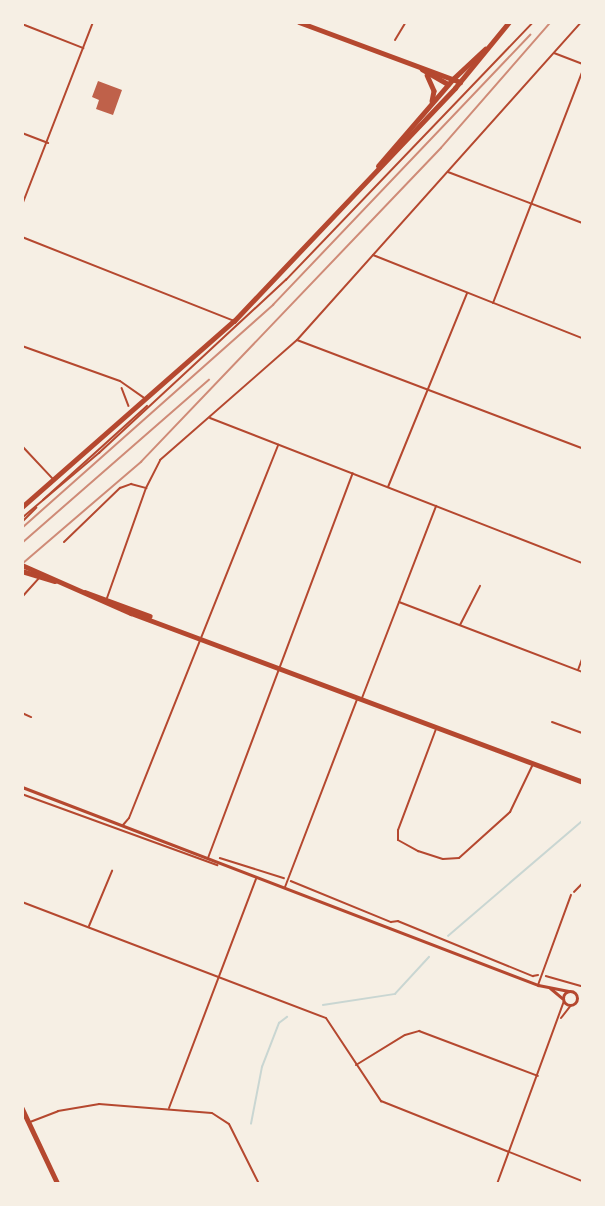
<!DOCTYPE html>
<html>
<head>
<meta charset="utf-8">
<style>
  body { margin:0 }
  #map { position:relative; width:605px; height:1206px; overflow:hidden; background:#f6efe4; font-family:"Fira Sans",sans-serif }
  div>[style] { position:absolute }
  [style*='--x'] { left:calc(var(--x)*1px); top:calc(var(--y)*1px); width:calc(var(--w)*1px); rotate:calc(var(--a)*1deg) }
  .stream>* { height:1.5px; margin:-0.75px; padding:0 0.75px; transform-origin:0.75px; border-radius:0.75px; background:#c9d6d2 }
  .building>* { inset:0; background:#bf614a }
  .path>* { height:1.5px; margin:-0.75px; padding:0 0.75px; transform-origin:0.75px; border-radius:0.75px; background:#b5482f }
  .minor>* { height:2px; margin:-1px; padding:0 1px; transform-origin:1px; border-radius:1px; background:#b5482f }
  .tertiary>* { height:3px; margin:-1.5px; padding:0 1.5px; transform-origin:1.5px; border-radius:1.5px; background:#b5482f }
  .tertiary>.ring { margin:-1.5px; padding:0; box-sizing:content-box; background:none; border:3px solid #b5482f; border-radius:50% }
  .primary>* { height:4.5px; margin:-2.25px; padding:0 2.25px; transform-origin:2.25px; border-radius:2.25px; background:#b5482f }
  .rail>* { height:1.5px; margin:-0.75px; padding:0 0.75px; transform-origin:0.75px; border-radius:0.75px; background:#cf8b77 }
  span { translate:-50% -50%; white-space:nowrap; text-align:center; line-height:1.15; -webkit-text-stroke:6px #f6efe4; paint-order:stroke }
  .frame { position:absolute; inset:0; border:24px solid #f6efe4; pointer-events:none }
</style>
</head>
<body>
<div id="map">
  <div class="stream">
    <i style="--x:448;--y:936;--w:177;--a:-40.6"></i>
    <i style="--x:323;--y:1005;--w:73;--a:-8.7"></i>
    <i style="--x:395;--y:994;--w:50;--a:-47.4"></i>
    <i style="--x:251;--y:1124;--w:58;--a:-79.1"></i>
    <i style="--x:262;--y:1067;--w:47;--a:-68.9"></i>
    <i style="--x:279;--y:1023;--w:10;--a:-37"></i>
  </div>
  <div class="building">
    <i style="clip-path:polygon(98px 81px,122px 90px,113px 115px,96px 109px,99px 100px,92px 97px)"></i>
  </div>
  <div class="path">
    <i style="--x:122;--y:388;--w:19;--a:69"></i>
    <i style="--x:43;--y:500;--w:140;--a:-42.1"></i>
    <i style="--x:22;--y:518;--w:101;--a:-40.2"></i>
    <i style="--x:99;--y:453;--w:255;--a:-42.8"></i>
    <i style="--x:286;--y:280;--w:357;--a:-46.2"></i>
    <i style="--x:22;--y:522;--w:20;--a:-45"></i>
    <i style="--x:22;--y:794;--w:208;--a:20"></i>
    <i style="--x:220;--y:858;--w:67;--a:17.4"></i>
    <i style="--x:291;--y:881;--w:108;--a:22.3"></i>
    <i style="--x:391;--y:922;--w:7;--a:-8"></i>
    <i style="--x:398;--y:921;--w:146;--a:22.2"></i>
    <i style="--x:533;--y:976;--w:5;--a:-11"></i>
    <i style="--x:574;--y:892;--w:11;--a:-45"></i>
    <i style="--x:546;--y:976;--w:37;--a:16"></i>
  </div>
  <div class="minor">
    <i style="--x:22;--y:24;--w:66;--a:21.5"></i>
    <i style="--x:395;--y:40;--w:21;--a:-59"></i>
    <i style="--x:554;--y:53;--w:30;--a:21"></i>
    <i style="--x:22;--y:133;--w:28;--a:21"></i>
    <i style="--x:448;--y:172;--w:143;--a:20.8"></i>
    <i style="--x:22;--y:205;--w:196;--a:-68.8"></i>
    <i style="--x:22;--y:237;--w:228;--a:21.6"></i>
    <i style="--x:373;--y:255;--w:225;--a:21.7"></i>
    <i style="--x:493;--y:303;--w:248;--a:-68.9"></i>
    <i style="--x:297;--y:340;--w:305;--a:20.8"></i>
    <i style="--x:22;--y:346;--w:104;--a:19.7"></i>
    <i style="--x:120;--y:381;--w:32;--a:35"></i>
    <i style="--x:210;--y:418;--w:399;--a:21.3"></i>
    <i style="--x:22;--y:446;--w:44;--a:46.8"></i>
    <i style="--x:388;--y:487;--w:209;--a:-67.8"></i>
    <i style="--x:64;--y:542;--w:78;--a:-44"></i>
    <i style="--x:120;--y:488;--w:12;--a:-20"></i>
    <i style="--x:131;--y:484;--w:16;--a:15"></i>
    <i style="--x:22;--y:597;--w:25;--a:-48"></i>
    <i style="--x:107;--y:598;--w:117;--a:-70.5"></i>
    <i style="--x:146;--y:488;--w:31;--a:-63"></i>
    <i style="--x:160;--y:460;--w:182;--a:-41.2"></i>
    <i style="--x:297;--y:340;--w:426;--a:-48.2"></i>
    <i style="--x:399;--y:602;--w:196;--a:20.9"></i>
    <i style="--x:460;--y:625;--w:44;--a:-62.9"></i>
    <i style="--x:578;--y:670;--w:12;--a:-70"></i>
    <i style="--x:362;--y:698;--w:206;--a:-68.9"></i>
    <i style="--x:22;--y:713;--w:10;--a:24"></i>
    <i style="--x:552;--y:722;--w:32;--a:20"></i>
    <i style="--x:436;--y:729;--w:108;--a:110.6"></i>
    <i style="--x:398;--y:830;--w:10;--a:90"></i>
    <i style="--x:398;--y:840;--w:23;--a:29"></i>
    <i style="--x:418;--y:851;--w:26;--a:18"></i>
    <i style="--x:443;--y:859;--w:16;--a:-4"></i>
    <i style="--x:459;--y:858;--w:69;--a:-42"></i>
    <i style="--x:510;--y:812;--w:53;--a:-64.4"></i>
    <i style="--x:123;--y:825;--w:9;--a:-49"></i>
    <i style="--x:129;--y:818;--w:402;--a:-68.2"></i>
    <i style="--x:208;--y:858;--w:411;--a:-69.4"></i>
    <i style="--x:285;--y:887;--w:201;--a:-69"></i>
    <i style="--x:22;--y:902;--w:325;--a:20.9"></i>
    <i style="--x:326;--y:1018;--w:100;--a:56.5"></i>
    <i style="--x:381;--y:1101;--w:216;--a:21.7"></i>
    <i style="--x:89;--y:926;--w:60;--a:-67.3"></i>
    <i style="--x:538;--y:985;--w:96;--a:-69.9"></i>
    <i style="--x:561;--y:1018;--w:16;--a:-52"></i>
    <i style="--x:356;--y:1065;--w:57;--a:-31.5"></i>
    <i style="--x:405;--y:1035;--w:15;--a:-16"></i>
    <i style="--x:419;--y:1031;--w:127;--a:20.7"></i>
    <i style="--x:169;--y:1108;--w:245;--a:-69.2"></i>
    <i style="--x:30;--y:1122;--w:30;--a:-21"></i>
    <i style="--x:58;--y:1111;--w:42;--a:-9.7"></i>
    <i style="--x:99;--y:1104;--w:113;--a:4.6"></i>
    <i style="--x:212;--y:1113;--w:20;--a:33"></i>
    <i style="--x:229;--y:1124;--w:67;--a:63.4"></i>
    <i style="--x:497;--y:1184;--w:195;--a:-69.9"></i>
  </div>
  <div class="tertiary">
    <i style="--x:22;--y:787;--w:553;--a:20.99"></i>
    <i style="--x:538;--y:985;--w:31;--a:11"></i>
    <i style="--x:550;--y:988;--w:16;--a:40"></i>
    <i class="ring" style="left:563px;top:991px;width:11px;height:11px"></i>
  </div>
  <div class="primary">
    <i style="--x:299;--y:22;--w:172;--a:20.4"></i>
    <i style="--x:422;--y:69;--w:30;--a:30"></i>
    <i style="--x:427;--y:75;--w:17;--a:66"></i>
    <i style="--x:434;--y:91;--w:10;--a:101"></i>
    <i style="--x:378;--y:166;--w:115;--a:-49.2"></i>
    <i style="--x:453;--y:79;--w:44;--a:-43.2"></i>
    <i style="--x:22;--y:507;--w:282;--a:-41.3"></i>
    <i style="--x:234;--y:321;--w:321;--a:-46.5"></i>
    <i style="--x:455;--y:88;--w:85;--a:-50.7"></i>
    <i style="--x:22;--y:565;--w:119;--a:23.8"></i>
    <i style="--x:131;--y:613;--w:482;--a:20.5"></i>
    <i style="--x:22;--y:571;--w:34;--a:17"></i>
    <i style="--x:85;--y:592;--w:69;--a:20.3"></i>
    <i style="--x:22;--y:1108;--w:84;--a:64.7"></i>
  </div>
  <div class="rail">
    <i style="--x:22;--y:528;--w:336;--a:-41.6"></i>
    <i style="--x:273;--y:305;--w:373;--a:-46.4"></i>
    <i style="--x:22;--y:543;--w:248;--a:-41.1"></i>
    <i style="--x:22;--y:564;--w:157;--a:-40.6"></i>
    <i style="--x:141;--y:462;--w:434;--a:-46.3"></i>
    <i style="--x:441;--y:148;--w:167;--a:-48.9"></i>
  </div>
  <div class="frame"></div>
</div>
</body>
</html>
